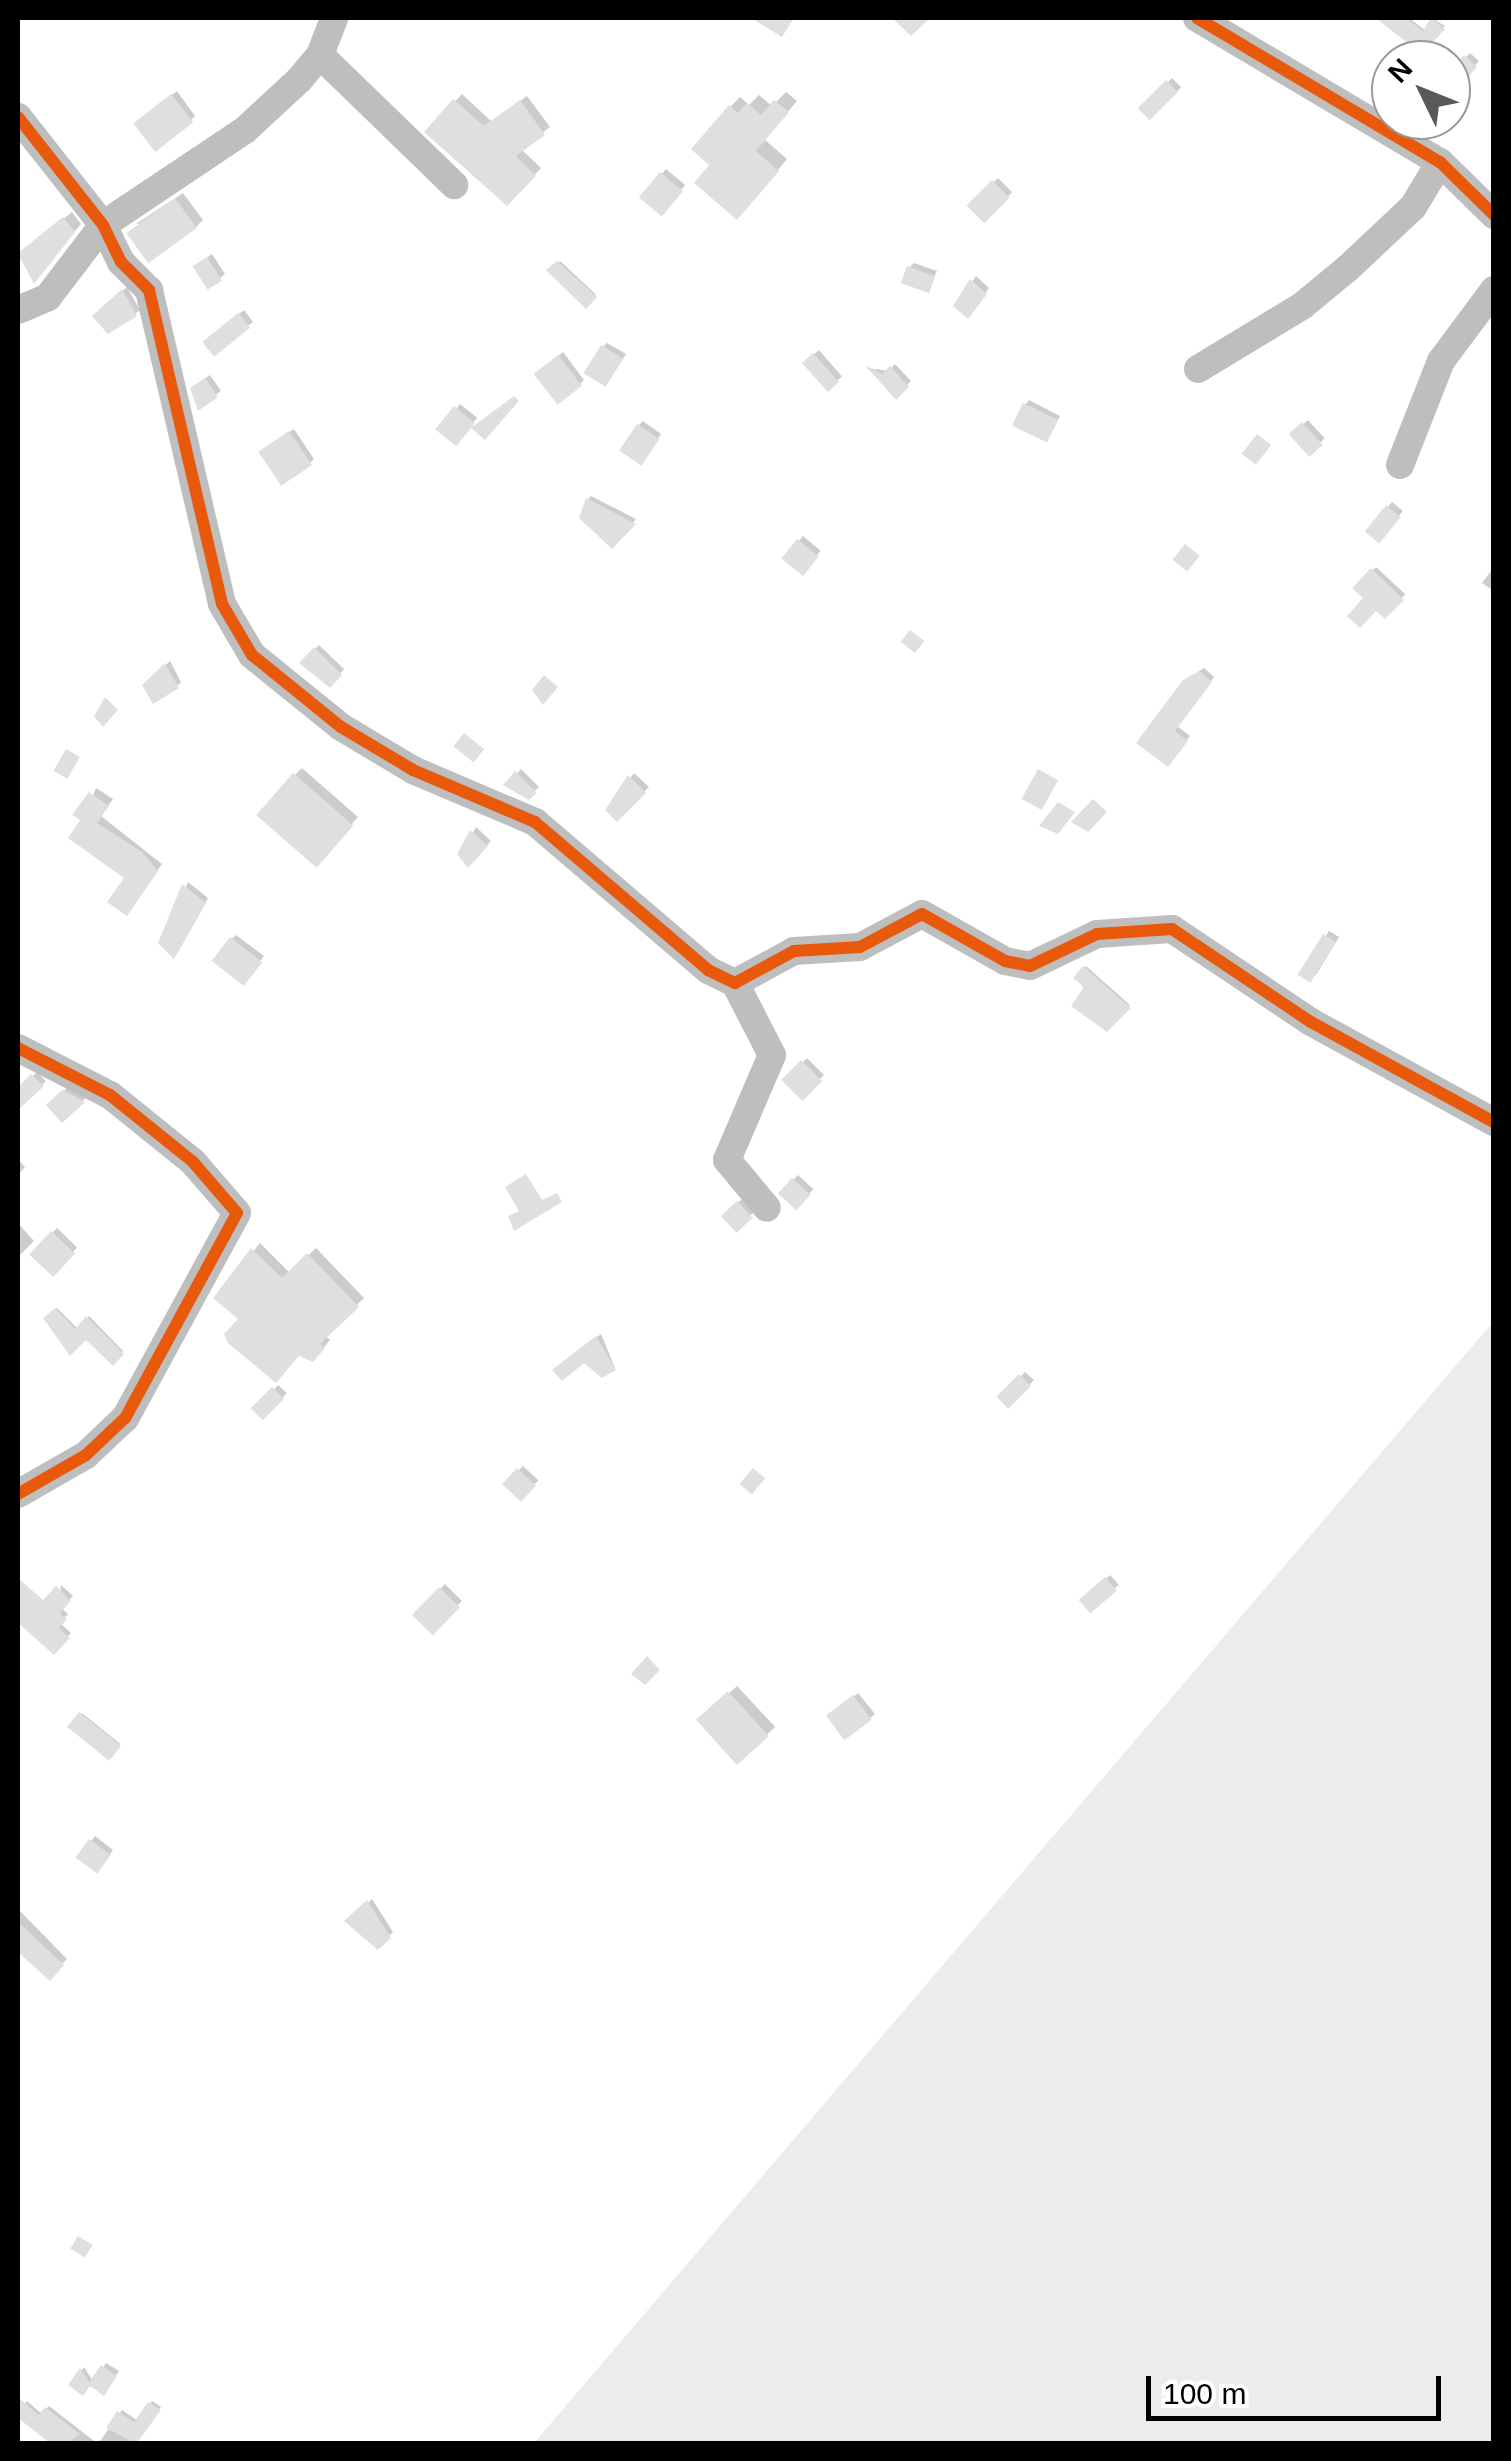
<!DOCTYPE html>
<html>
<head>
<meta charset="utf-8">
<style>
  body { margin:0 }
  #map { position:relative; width:1511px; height:2461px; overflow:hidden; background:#fff; font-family:Helvetica,sans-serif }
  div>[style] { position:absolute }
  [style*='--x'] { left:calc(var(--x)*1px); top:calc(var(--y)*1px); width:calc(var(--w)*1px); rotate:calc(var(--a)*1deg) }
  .green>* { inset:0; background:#ececec }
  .shadow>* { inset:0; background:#0003; transform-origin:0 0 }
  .building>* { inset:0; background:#dfdfdf; transform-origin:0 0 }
  .minor>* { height:28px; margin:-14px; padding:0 14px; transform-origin:14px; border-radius:14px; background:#bebebe }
  .cycleway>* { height:12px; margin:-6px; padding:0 6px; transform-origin:6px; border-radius:6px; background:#e8590c }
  span { translate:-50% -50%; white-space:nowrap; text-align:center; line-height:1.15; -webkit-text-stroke:10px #fff; paint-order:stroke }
  .frame { position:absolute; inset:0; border:20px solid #000; pointer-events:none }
  .north { position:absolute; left:1371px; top:40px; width:100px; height:100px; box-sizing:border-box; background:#fff; border:2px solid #999; border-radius:50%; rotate:313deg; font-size:28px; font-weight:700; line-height:40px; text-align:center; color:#000 }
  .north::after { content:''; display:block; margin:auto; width:35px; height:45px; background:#595959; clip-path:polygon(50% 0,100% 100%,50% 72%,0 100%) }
  .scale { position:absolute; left:1146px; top:2376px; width:295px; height:45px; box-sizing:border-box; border:5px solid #000; border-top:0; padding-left:12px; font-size:30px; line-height:35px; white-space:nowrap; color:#000; -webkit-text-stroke:8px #fff; paint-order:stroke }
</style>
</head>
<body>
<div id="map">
  <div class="green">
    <i style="clip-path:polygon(1493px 1322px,1493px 2443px,534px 2443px)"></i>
  </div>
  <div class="shadow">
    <i style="clip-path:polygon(1387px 18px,1409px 18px,1426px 31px,1432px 18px,1445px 26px,1414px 60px,1400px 60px,1410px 42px)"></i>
    <i style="clip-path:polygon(1470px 53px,1479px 61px,1453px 91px,1451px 74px)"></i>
    <i style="left:1172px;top:78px;width:13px;height:44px;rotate:45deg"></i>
    <i style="clip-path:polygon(177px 91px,195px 116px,191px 120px,141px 119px)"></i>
    <i style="clip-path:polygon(786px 92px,797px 101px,764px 139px,787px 159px,747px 207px,713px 164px,730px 107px,740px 97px,749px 105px,759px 95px,772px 106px)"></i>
    <i style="clip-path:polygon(462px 94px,492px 122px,527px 96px,550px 127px,521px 149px,541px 168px,507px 203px,428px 131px)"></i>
    <i style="left:666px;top:169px;width:25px;height:37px;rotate:40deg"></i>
    <i style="left:998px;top:178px;width:20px;height:39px;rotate:45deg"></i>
    <i style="clip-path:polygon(183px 193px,203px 220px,196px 227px,136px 224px)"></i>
    <i style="clip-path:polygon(72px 212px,81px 224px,34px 280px,18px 255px)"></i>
    <i style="clip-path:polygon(212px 254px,225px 274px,209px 286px,201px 262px)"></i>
    <i style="left:560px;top:261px;width:49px;height:13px;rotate:43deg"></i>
    <i style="clip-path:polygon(914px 263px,937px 271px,928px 290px,910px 267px)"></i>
    <i style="clip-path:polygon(976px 276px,989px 288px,972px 312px,956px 305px)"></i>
    <i style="clip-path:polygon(127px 287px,140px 310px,135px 314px,95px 316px)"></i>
    <i style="clip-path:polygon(244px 310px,253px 322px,214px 353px,209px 337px)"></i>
    <i style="clip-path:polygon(607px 343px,626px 354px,610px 379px,603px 347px)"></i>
    <i style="left:819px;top:350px;width:35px;height:19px;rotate:49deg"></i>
    <i style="clip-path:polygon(563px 352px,584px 380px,580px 384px,541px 370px)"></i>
    <i style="clip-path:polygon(895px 364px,911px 381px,896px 396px,867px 368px,889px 371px)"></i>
    <i style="clip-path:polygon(210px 375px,221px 391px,199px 407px,197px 384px)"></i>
    <i style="clip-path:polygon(1029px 400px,1060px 416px,1050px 435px,1025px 405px)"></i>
    <i style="left:460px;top:404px;width:22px;height:33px;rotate:39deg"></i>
    <i style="left:1308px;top:420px;width:25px;height:21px;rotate:48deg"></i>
    <i style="clip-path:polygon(643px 421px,661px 434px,645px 457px,639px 425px)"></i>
    <i style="clip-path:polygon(294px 429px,314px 459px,310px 463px,265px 448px)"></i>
    <i style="clip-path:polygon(591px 496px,636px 519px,612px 546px,588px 499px)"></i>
    <i style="left:1392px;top:502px;width:14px;height:38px;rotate:39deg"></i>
    <i style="left:803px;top:536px;width:23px;height:28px;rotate:40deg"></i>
    <i style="left:1376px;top:567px;width:40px;height:29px;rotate:43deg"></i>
    <i style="clip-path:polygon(1494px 567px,1494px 591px,1482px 583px)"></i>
    <i style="left:319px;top:645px;width:35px;height:23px;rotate:44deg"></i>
    <i style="clip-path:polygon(170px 661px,181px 682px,177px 686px,145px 686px)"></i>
    <i style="clip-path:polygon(1204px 668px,1214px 677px,1177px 726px,1190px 736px,1167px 764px,1185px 681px)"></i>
    <i style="clip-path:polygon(302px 768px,358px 817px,323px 857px,295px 775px)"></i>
    <i style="clip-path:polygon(521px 769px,539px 787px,528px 797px,507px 784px)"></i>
    <i style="clip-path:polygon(634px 773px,649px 787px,617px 818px,608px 810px)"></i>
    <i style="clip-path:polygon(96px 788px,113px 799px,101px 816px,162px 864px,132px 907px,127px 877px,84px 820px)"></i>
    <i style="clip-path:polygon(476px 827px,491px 841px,468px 864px,460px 854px)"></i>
    <i style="clip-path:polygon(188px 882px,208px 898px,178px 952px,161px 943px)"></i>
    <i style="clip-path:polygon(1329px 931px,1339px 937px,1316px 975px,1302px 974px)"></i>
    <i style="clip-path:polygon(236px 935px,264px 956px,247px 978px,232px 939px)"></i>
    <i style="clip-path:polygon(1086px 966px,1130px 1005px,1107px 1029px,1077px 977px)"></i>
    <i style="left:807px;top:1058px;width:24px;height:32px;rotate:45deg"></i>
    <i style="clip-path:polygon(37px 1072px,46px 1081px,19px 1106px,18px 1090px)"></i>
    <i style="clip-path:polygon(68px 1087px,87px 1097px,62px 1119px,49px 1105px)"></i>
    <i style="clip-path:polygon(18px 1159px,25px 1167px,18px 1175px)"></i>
    <i style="left:798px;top:1175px;width:21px;height:25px;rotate:43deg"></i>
    <i style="left:743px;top:1198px;width:18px;height:25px;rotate:49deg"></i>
    <i style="clip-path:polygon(18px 1223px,34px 1241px,18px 1257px)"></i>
    <i style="left:57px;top:1228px;width:28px;height:36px;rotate:44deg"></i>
    <i style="clip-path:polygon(260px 1243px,290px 1273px,316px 1248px,364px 1298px,325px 1336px,330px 1340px,320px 1352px,242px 1319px,216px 1298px)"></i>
    <i style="clip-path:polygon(57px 1308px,78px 1329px,89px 1316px,123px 1351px,113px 1362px,86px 1336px,47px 1318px)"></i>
    <i style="clip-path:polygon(601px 1334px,615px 1368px,602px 1375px,584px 1360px,559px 1366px)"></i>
    <i style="left:1025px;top:1372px;width:12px;height:35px;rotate:42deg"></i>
    <i style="left:278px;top:1385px;width:12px;height:33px;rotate:42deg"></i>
    <i style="left:523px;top:1466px;width:21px;height:25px;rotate:43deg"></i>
    <i style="left:1110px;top:1575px;width:13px;height:38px;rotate:48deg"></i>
    <i style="left:445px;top:1584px;width:24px;height:43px;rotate:45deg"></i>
    <i style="clip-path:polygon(61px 1585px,73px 1596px,61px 1608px,68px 1614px,60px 1623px,71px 1633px,54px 1652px)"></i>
    <i style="left:737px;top:1686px;width:56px;height:50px;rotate:47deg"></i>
    <i style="clip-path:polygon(858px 1693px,875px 1714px,847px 1737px,834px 1712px)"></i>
    <i style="left:82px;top:1713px;width:49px;height:18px;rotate:39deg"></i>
    <i style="clip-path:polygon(95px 1836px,113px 1850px,101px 1866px,79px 1856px)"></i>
    <i style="clip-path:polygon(372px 1899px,393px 1932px,378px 1946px,348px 1921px)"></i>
    <i style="clip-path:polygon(18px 1909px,67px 1959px,49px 1978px,18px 1949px)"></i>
    <i style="clip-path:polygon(106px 2363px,119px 2371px,107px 2389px,71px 2384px,84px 2367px,93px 2381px)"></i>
    <i style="clip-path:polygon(27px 2401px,42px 2414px,49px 2406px,98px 2444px,58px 2444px,18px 2414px)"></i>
    <i style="clip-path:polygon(152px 2401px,161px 2407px,134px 2444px,98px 2444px,122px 2410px,138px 2421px)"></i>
  </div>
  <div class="building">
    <i style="clip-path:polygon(751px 18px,794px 18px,782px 37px)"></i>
    <i style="clip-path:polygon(892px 18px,930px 18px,911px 36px)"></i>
    <i style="clip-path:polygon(1376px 18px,1406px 18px,1423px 31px,1431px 18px,1445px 29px,1417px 60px,1390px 60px,1406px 42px)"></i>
    <i style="clip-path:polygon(1464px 55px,1477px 67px,1451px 96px,1451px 70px)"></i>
    <i style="left:1166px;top:80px;width:17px;height:40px;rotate:45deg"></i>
    <i style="left:171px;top:94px;width:36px;height:48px;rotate:52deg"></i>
    <i style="clip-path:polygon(453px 99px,484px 126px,520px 100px,545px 135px,516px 156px,536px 176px,507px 206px,424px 132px)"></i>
    <i style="clip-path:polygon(774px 100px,789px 112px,756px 151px,779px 171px,737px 220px,694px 183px,709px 165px,691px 149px,729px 105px,738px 113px,747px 103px,761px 115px)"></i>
    <i style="left:660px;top:172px;width:30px;height:33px;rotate:40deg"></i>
    <i style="left:992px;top:180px;width:25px;height:36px;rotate:45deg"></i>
    <i style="left:175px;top:198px;width:37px;height:60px;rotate:54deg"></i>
    <i style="clip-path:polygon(63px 217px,75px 232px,34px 284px,18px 253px)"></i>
    <i style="left:207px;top:257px;width:28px;height:17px;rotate:58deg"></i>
    <i style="clip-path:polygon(557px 261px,597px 297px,586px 309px,546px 270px)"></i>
    <i style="left:907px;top:266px;width:30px;height:18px;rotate:20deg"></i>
    <i style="clip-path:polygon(970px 279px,987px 294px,968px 319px,953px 306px)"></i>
    <i style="clip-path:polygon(122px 289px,137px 316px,108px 334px,92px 316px)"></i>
    <i style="left:238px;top:313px;width:19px;height:46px;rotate:51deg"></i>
    <i style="left:601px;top:345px;width:26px;height:33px;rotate:32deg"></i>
    <i style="left:813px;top:353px;width:39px;height:15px;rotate:48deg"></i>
    <i style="left:558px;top:355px;width:39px;height:31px;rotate:52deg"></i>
    <i style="clip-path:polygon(865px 365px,882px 374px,890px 366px,909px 387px,896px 400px)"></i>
    <i style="clip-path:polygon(205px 378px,218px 397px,198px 411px,190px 388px)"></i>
    <i style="clip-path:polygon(514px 396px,519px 401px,485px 440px,471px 428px)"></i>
    <i style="left:1023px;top:403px;width:39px;height:25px;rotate:26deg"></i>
    <i style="left:454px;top:406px;width:27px;height:30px;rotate:39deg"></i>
    <i style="left:1302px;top:422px;width:31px;height:18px;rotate:48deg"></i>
    <i style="left:637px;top:424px;width:27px;height:32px;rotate:34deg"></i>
    <i style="left:289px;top:431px;width:41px;height:37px;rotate:56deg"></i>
    <i style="left:1257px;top:434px;width:18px;height:25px;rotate:38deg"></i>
    <i style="clip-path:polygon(586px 498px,636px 524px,612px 549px,579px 518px)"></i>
    <i style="left:1386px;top:505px;width:19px;height:34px;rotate:39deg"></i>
    <i style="left:797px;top:539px;width:28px;height:25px;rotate:39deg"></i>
    <i style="left:1185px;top:544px;width:19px;height:20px;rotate:39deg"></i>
    <i style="clip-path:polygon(1371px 568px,1404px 600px,1385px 619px,1376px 611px,1360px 628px,1347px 616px,1363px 598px,1352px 588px)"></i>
    <i style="left:910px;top:630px;width:18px;height:15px;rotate:38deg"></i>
    <i style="clip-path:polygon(314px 647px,342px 675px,330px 688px,299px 663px)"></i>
    <i style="clip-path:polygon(165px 663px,179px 688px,153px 704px,142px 685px)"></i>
    <i style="clip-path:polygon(1199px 671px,1212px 682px,1175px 731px,1188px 741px,1168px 767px,1136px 743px,1183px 680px)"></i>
    <i style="clip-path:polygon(544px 675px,558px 687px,543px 705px,532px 690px)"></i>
    <i style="clip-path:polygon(105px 697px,118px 710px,103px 727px,94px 716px)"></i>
    <i style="left:464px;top:733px;width:26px;height:17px;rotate:39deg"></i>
    <i style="left:66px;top:749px;width:16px;height:25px;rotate:30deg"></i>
    <i style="left:1038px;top:769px;width:23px;height:34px;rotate:29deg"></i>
    <i style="clip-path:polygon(515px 771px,537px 793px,529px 800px,503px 785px)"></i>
    <i style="left:293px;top:773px;width:80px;height:56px;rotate:41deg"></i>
    <i style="clip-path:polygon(628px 775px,646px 793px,617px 822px,605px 810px)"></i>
    <i style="clip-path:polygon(89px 792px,109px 806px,97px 823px,142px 852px,158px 871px,127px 916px,107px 902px,124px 878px,68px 838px,80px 820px,72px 815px)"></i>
    <i style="clip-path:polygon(1093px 799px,1107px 812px,1088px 832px,1071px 822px)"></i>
    <i style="clip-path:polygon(1058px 802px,1075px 812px,1058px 834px,1039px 826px)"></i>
    <i style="clip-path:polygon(470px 830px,488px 846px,468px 868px,457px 854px)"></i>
    <i style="clip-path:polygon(182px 884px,206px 903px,174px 959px,158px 943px)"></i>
    <i style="left:1323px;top:934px;width:15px;height:48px;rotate:32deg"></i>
    <i style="left:230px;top:937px;width:41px;height:30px;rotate:38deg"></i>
    <i style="clip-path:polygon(1083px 966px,1131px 1008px,1107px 1032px,1071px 1006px,1084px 987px,1073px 978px)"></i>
    <i style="left:801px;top:1060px;width:30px;height:28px;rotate:45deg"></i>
    <i style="clip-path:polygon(31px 1074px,44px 1086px,18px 1110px,18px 1087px)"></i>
    <i style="clip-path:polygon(62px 1090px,85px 1102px,62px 1123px,46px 1105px)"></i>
    <i style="clip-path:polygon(526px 1174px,542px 1200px,557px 1193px,562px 1202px,514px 1231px,508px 1216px,519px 1211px,505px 1187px)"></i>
    <i style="left:792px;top:1178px;width:25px;height:21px;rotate:42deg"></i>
    <i style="left:737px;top:1201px;width:23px;height:22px;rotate:47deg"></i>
    <i style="left:51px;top:1231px;width:33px;height:32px;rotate:43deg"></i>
    <i style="clip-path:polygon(251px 1248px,282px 1278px,307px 1253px,359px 1307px,320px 1344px,325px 1348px,313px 1362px,299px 1356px,276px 1383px,228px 1343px,224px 1334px,238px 1319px,213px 1298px)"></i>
    <i style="clip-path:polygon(55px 1308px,75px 1329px,86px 1316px,124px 1354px,113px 1366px,86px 1340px,70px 1356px,43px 1318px)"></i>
    <i style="clip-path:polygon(596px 1336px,616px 1370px,602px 1378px,584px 1363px,562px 1381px,552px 1370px)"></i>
    <i style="left:1019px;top:1374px;width:17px;height:32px;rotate:45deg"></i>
    <i style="left:272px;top:1387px;width:17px;height:30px;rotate:45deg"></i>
    <i style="left:517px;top:1468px;width:26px;height:22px;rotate:43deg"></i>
    <i style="left:753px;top:1468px;width:16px;height:21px;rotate:40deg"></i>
    <i style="left:1105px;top:1577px;width:18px;height:35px;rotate:49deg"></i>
    <i style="clip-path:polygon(18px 1578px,43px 1600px,56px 1586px,71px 1601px,60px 1613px,67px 1619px,59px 1628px,70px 1638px,54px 1655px,18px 1623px)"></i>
    <i style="left:439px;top:1587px;width:29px;height:39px;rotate:44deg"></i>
    <i style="clip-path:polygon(647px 1656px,660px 1670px,645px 1685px,631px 1674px)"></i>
    <i style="left:728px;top:1691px;width:61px;height:43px;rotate:48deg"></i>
    <i style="left:853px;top:1695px;width:31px;height:34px;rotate:53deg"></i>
    <i style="left:79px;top:1712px;width:54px;height:19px;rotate:39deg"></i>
    <i style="left:89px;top:1839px;width:27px;height:23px;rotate:36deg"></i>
    <i style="clip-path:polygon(367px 1900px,391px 1938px,378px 1950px,344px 1921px)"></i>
    <i style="clip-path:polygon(18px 1922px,64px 1965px,50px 1981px,18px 1952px)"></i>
    <i style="left:78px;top:2236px;width:17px;height:15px;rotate:31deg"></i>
    <i style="clip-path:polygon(101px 2365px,117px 2376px,104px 2396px,90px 2386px,83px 2396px,68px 2385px,80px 2368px,89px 2382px)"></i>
    <i style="clip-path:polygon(18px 2397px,39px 2415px,45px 2407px,80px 2434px,67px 2444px,51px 2444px,18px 2418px)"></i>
    <i style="clip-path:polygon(148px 2402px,161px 2410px,136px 2444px,106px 2428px,117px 2411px,134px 2422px)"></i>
  </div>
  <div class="minor">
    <i style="--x:1197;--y:18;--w:282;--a:30.7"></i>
    <i style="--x:1440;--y:162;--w:76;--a:44.5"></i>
    <i style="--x:320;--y:55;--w:187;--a:44.1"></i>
    <i style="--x:18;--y:117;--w:137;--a:51.8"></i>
    <i style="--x:103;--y:225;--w:41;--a:64.1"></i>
    <i style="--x:121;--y:262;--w:40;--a:45"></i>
    <i style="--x:149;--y:290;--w:322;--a:76.9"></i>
    <i style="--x:222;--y:604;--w:59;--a:59.5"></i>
    <i style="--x:252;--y:655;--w:114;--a:39"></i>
    <i style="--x:341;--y:727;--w:84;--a:30.8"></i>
    <i style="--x:413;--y:770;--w:133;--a:23.1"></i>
    <i style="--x:535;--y:822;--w:228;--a:40.5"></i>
    <i style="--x:708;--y:970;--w:30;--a:26"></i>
    <i style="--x:735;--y:983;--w:67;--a:-28.5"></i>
    <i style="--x:794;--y:951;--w:66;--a:-3.5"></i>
    <i style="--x:860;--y:947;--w:70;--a:-28"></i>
    <i style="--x:922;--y:914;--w:95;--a:29.5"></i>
    <i style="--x:1005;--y:961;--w:25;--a:11"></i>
    <i style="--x:1030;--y:966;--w:74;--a:-25.5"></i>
    <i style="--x:1097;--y:934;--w:75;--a:-3.8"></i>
    <i style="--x:1172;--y:929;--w:167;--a:33.8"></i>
    <i style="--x:1311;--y:1022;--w:209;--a:28.7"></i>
    <i style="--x:18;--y:310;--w:33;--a:-23"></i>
    <i style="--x:48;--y:297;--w:91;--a:-52.6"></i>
    <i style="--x:103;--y:225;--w:171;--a:-33.8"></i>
    <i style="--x:245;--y:130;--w:74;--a:-42.8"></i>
    <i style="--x:299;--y:80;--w:33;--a:-50"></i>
    <i style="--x:320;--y:55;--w:40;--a:-69"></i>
    <i style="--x:1198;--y:369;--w:122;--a:-31.2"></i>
    <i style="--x:1302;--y:306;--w:60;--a:-39.6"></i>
    <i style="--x:1348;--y:268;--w:89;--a:-43.2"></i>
    <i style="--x:1413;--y:207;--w:52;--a:-59"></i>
    <i style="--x:1400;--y:465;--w:112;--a:-68.5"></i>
    <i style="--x:1441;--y:361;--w:89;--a:-53.3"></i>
    <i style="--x:735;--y:983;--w:81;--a:62.8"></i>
    <i style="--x:772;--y:1055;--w:114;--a:113.2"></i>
    <i style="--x:727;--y:1160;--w:62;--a:50.2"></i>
    <i style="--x:18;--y:1048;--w:103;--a:27.1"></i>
    <i style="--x:110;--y:1095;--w:107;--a:38.9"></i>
    <i style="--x:193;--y:1162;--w:67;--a:49.2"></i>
    <i style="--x:237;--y:1213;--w:234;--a:118.6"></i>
    <i style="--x:125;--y:1418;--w:54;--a:136.5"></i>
    <i style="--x:86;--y:1455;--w:78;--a:150.2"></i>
  </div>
  <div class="cycleway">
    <i style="--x:1197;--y:18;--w:282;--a:30.7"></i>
    <i style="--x:1440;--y:162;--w:76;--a:44.5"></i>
    <i style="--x:18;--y:117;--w:137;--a:51.8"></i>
    <i style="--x:103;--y:225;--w:41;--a:64.1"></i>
    <i style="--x:121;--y:262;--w:40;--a:45"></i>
    <i style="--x:149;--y:290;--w:322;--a:76.9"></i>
    <i style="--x:222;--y:604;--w:59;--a:59.5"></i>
    <i style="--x:252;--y:655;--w:114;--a:39"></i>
    <i style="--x:341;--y:727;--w:84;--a:30.8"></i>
    <i style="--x:413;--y:770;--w:133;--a:23.1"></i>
    <i style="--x:535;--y:822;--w:228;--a:40.5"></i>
    <i style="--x:708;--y:970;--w:30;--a:26"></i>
    <i style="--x:735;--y:983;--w:67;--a:-28.5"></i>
    <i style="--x:794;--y:951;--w:66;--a:-3.5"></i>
    <i style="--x:860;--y:947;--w:70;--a:-28"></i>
    <i style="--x:922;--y:914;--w:95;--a:29.5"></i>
    <i style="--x:1005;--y:961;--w:25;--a:11"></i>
    <i style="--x:1030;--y:966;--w:74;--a:-25.5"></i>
    <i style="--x:1097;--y:934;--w:75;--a:-3.8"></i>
    <i style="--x:1172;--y:929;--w:167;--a:33.8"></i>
    <i style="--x:1311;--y:1022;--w:209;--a:28.7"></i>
    <i style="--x:18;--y:1048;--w:103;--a:27.1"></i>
    <i style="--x:110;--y:1095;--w:107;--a:38.9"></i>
    <i style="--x:193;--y:1162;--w:67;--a:49.2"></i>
    <i style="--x:237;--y:1213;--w:234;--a:118.6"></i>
    <i style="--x:125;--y:1418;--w:54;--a:136.5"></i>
    <i style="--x:86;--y:1455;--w:78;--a:150.2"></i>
  </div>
  <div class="frame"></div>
  <div class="north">N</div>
  <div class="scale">100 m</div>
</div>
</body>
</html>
